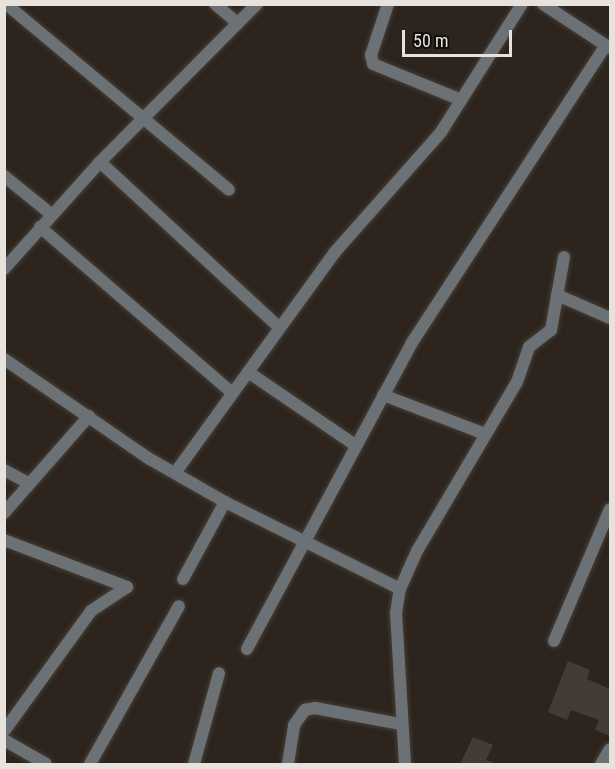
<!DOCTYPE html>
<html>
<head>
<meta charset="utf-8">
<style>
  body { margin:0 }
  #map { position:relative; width:615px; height:769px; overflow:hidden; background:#2c241d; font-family:"Roboto Condensed",sans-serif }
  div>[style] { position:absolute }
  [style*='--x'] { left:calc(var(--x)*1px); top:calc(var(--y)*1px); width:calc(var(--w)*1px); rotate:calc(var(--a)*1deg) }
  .building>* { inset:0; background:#443c34 }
  .roads { filter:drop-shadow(0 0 2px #463f38) drop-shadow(0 0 2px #463f38) }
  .minor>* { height:12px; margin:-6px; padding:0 6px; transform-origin:6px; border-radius:6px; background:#6b7174 }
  span { translate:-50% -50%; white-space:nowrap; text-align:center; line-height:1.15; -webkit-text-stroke:4.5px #120e0b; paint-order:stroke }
  .frame { position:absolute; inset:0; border:6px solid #e7e2dc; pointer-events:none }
  .scale { position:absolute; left:402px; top:30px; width:110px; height:27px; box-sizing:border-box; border:3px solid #e7e2dc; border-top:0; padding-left:8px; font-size:18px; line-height:21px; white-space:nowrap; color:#e7e2dc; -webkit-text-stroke:4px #120e0b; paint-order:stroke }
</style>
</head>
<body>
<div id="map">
  <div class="building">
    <i style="clip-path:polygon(568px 661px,590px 670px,587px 679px,610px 689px,610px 736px,595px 730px,599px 720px,571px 710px,567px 720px,548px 712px)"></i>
    <i style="clip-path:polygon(473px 737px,493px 745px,486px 760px,497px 764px,460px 764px)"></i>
  </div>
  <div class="roads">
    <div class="minor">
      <i style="--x:6;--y:4;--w:290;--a:39.8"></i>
      <i style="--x:215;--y:4;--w:30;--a:40"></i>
      <i style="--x:388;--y:4;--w:54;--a:108.4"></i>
      <i style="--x:371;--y:55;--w:9;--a:77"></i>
      <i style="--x:373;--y:64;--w:95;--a:22.2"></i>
      <i style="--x:543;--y:4;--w:80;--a:33.3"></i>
      <i style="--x:100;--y:162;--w:243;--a:42.7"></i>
      <i style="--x:4;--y:176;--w:60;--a:39"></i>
      <i style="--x:40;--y:227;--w:254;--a:40.8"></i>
      <i style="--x:4;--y:269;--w:144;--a:-48.1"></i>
      <i style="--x:100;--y:162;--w:223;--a:-45.2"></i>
      <i style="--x:557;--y:295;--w:58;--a:23.5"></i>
      <i style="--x:4;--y:359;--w:175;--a:34.5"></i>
      <i style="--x:148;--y:458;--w:89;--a:29.7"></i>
      <i style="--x:225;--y:502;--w:195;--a:26.4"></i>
      <i style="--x:248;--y:372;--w:130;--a:34.3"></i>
      <i style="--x:383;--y:395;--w:109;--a:20.9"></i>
      <i style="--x:4;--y:470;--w:27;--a:28"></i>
      <i style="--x:175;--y:473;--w:273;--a:-54.1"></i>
      <i style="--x:335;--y:252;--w:160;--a:-48.5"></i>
      <i style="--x:441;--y:132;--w:151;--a:-57.7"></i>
      <i style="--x:4;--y:513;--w:129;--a:-48.8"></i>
      <i style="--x:4;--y:540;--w:132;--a:20.9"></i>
      <i style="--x:127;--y:587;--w:43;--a:146.3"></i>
      <i style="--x:91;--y:611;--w:148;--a:125.9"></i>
      <i style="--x:183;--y:579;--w:88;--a:-61.4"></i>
      <i style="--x:554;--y:641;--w:143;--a:-67"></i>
      <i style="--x:247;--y:649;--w:350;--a:-61.7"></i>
      <i style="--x:413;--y:341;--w:353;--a:-56.9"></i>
      <i style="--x:4;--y:740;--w:48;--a:29.7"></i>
      <i style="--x:90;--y:764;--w:181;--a:-60.6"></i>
      <i style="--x:194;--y:764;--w:94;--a:-74.6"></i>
      <i style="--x:288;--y:764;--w:39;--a:-81"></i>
      <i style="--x:294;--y:725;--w:19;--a:-54"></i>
      <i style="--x:305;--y:710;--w:10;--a:-11"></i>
      <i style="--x:315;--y:708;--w:86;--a:10.7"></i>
      <i style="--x:405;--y:764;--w:151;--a:-93.4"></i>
      <i style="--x:396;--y:613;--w:24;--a:-81"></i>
      <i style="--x:400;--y:589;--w:42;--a:-65.9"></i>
      <i style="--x:417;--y:551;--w:196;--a:-59.4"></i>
      <i style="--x:517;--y:382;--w:37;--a:-71"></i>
      <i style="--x:529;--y:347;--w:28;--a:-38"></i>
      <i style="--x:551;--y:330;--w:74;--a:-79.9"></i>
      <i style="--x:601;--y:764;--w:17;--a:-59"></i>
    </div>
  </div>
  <div class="frame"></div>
  <div class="scale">50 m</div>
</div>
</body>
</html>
